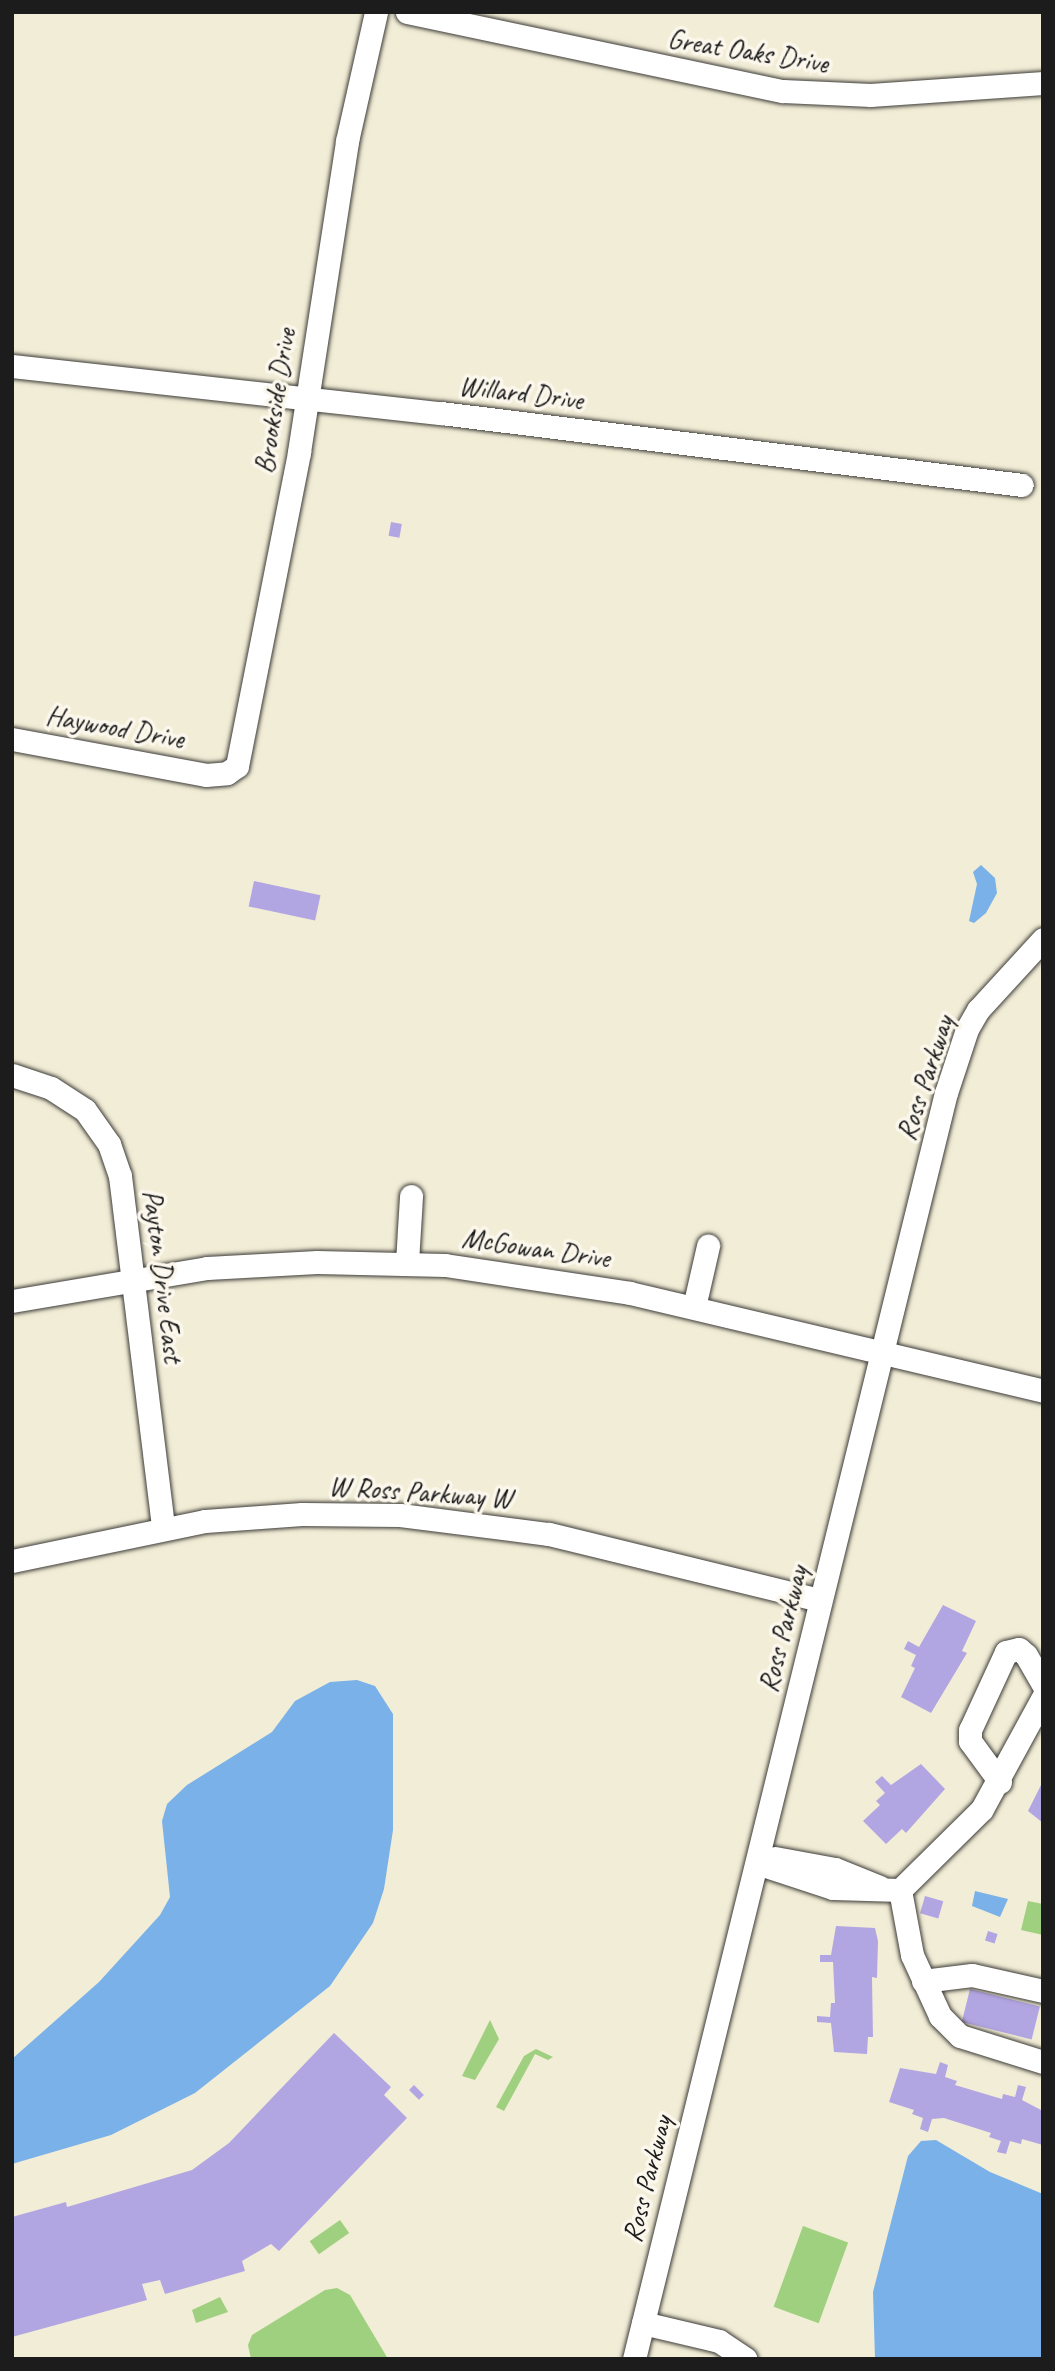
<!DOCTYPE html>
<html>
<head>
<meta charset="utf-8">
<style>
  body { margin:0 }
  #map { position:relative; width:1055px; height:2371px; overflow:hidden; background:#f2edd6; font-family:Caveat,sans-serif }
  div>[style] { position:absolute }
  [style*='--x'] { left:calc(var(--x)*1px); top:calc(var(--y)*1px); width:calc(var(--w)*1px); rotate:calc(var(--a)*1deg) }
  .green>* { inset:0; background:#9fd07f; transform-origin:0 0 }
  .water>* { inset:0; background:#7ab1e9 }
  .building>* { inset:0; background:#b2a6e2; transform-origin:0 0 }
  .roads { filter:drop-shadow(0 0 2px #3c3b38) drop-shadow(0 0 2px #3c3b38) }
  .minor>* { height:23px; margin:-11.5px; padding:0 11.5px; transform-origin:11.5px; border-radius:11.5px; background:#fff }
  span { translate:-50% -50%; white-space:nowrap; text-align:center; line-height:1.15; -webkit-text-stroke:7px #fbf7ec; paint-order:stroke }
  .street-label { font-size:28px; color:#1c1c1c }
  .frame { position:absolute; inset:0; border:14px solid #1c1c1c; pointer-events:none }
</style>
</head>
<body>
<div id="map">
  <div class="green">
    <i style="clip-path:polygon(1028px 1901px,1043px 1904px,1043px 1935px,1021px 1930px)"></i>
    <i style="clip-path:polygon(490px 2020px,499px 2039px,475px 2080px,462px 2076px)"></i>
    <i style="clip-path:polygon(536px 2049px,553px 2057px,548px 2060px,535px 2054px,504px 2111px,496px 2107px,524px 2056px)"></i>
    <i style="left:340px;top:2220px;width:16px;height:37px;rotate:55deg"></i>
    <i style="left:803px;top:2226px;width:48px;height:86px;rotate:20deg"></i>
    <i style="clip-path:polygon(337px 2288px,350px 2295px,388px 2359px,251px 2359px,248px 2345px,252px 2335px,325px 2290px)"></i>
    <i style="clip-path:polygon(220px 2297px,228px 2312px,196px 2323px,192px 2310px)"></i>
  </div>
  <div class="water">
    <i style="clip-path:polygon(981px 865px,995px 878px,997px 893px,986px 913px,974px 923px,969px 921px,977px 884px,973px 872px)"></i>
    <i style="clip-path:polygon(357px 1680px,375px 1686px,393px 1714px,393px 1830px,384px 1889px,373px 1923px,330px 1986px,195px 2093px,111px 2135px,12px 2164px,12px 2059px,99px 1982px,160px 1915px,170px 1897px,162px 1821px,167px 1804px,187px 1785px,272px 1732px,295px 1701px,330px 1682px)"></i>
    <i style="clip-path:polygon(975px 1891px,1008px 1899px,1000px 1917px,972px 1906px)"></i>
    <i style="clip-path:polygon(936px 2140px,990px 2172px,1043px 2194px,1043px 2359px,875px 2359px,873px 2292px,908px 2156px,921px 2141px)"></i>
  </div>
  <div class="building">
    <i style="left:391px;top:522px;width:11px;height:14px;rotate:10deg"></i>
    <i style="left:254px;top:881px;width:68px;height:26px;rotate:12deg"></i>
    <i style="clip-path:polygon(943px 1605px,976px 1621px,962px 1651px,967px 1653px,931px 1713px,901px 1697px,915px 1668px,911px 1666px,916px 1655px,904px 1649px,908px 1641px,919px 1647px)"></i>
    <i style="clip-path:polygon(921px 1764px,945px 1789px,906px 1833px,902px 1829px,886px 1844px,863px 1821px,880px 1805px,876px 1801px,885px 1793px,875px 1782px,882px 1776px,891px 1785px)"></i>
    <i style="clip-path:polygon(1043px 1781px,1043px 1823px,1028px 1811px)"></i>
    <i style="left:925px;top:1896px;width:19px;height:18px;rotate:16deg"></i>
    <i style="clip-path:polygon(836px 1926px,875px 1928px,878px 1941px,877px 1978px,872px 1977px,873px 2037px,868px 2037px,867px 2054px,834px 2052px,831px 2023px,817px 2022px,817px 2016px,830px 2017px,831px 2003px,835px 2003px,833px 1962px,820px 1962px,820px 1955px,831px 1955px)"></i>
    <i style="left:988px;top:1931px;width:10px;height:10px;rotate:17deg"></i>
    <i style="left:970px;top:1989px;width:72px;height:34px;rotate:14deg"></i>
    <i style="clip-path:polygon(334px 2033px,391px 2087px,384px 2095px,407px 2118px,279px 2251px,271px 2244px,242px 2261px,245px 2271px,165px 2294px,160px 2280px,142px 2284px,147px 2300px,12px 2337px,12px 2217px,66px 2202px,67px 2207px,192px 2170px,229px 2143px)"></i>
    <i style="clip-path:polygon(940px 2062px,948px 2065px,945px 2077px,957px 2081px,955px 2085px,1002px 2099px,1003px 2094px,1015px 2097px,1018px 2085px,1026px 2087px,1022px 2100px,1043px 2111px,1043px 2145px,1022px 2139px,1021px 2144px,1010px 2141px,1006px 2154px,997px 2152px,1001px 2141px,989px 2137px,991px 2133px,944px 2118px,932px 2119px,928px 2132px,920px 2129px,923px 2118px,912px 2114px,914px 2110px,889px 2102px,900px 2068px,936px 2074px)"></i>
    <i style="left:414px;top:2085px;width:14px;height:7px;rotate:45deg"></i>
  </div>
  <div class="roads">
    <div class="minor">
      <i style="--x:407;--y:12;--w:384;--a:11.9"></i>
      <i style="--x:783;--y:91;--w:88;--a:2.6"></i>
      <i style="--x:871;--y:95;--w:172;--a:-4"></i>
      <i style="--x:12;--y:366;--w:432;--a:6.3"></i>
      <i style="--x:441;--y:413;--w:585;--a:7.06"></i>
      <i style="--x:12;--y:739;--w:197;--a:10.5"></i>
      <i style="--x:206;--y:775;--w:21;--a:-5"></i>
      <i style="--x:227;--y:773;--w:12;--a:-35"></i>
      <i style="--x:237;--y:766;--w:320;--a:-78.8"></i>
      <i style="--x:299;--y:452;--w:315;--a:-81.2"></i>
      <i style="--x:347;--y:141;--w:132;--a:-77.3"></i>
      <i style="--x:12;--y:1075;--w:41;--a:18.4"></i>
      <i style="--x:51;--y:1088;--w:40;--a:32.9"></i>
      <i style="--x:85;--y:1110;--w:42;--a:54.8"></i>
      <i style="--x:109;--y:1144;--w:34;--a:71"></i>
      <i style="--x:120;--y:1176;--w:354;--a:83"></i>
      <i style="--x:407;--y:1262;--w:66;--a:-86.5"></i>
      <i style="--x:12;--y:1301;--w:198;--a:-9.6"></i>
      <i style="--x:207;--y:1268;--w:110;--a:-3.1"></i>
      <i style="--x:317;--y:1262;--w:128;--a:1.3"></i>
      <i style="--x:445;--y:1265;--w:187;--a:8.6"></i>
      <i style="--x:630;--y:1293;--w:424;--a:13.3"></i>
      <i style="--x:694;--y:1307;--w:63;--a:-77.1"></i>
      <i style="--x:12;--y:1561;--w:197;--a:-11.7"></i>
      <i style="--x:205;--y:1521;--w:97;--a:-4.1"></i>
      <i style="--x:302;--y:1514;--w:98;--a:0.6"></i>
      <i style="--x:400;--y:1515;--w:150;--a:7.3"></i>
      <i style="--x:549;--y:1534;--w:279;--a:13.7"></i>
      <i style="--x:1000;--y:1782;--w:51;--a:-126.2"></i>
      <i style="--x:970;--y:1741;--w:11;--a:-90"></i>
      <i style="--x:970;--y:1730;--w:86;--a:-65.2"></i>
      <i style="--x:1006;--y:1652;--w:13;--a:-13"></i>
      <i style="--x:1019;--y:1649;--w:9;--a:41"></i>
      <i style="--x:1026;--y:1655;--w:34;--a:60"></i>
      <i style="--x:775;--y:1858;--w:61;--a:10.4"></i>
      <i style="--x:835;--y:1869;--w:48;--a:21.8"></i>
      <i style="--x:757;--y:1863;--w:80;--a:18.2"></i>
      <i style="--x:833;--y:1888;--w:67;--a:1.7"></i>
      <i style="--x:900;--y:1890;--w:115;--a:-44.6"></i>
      <i style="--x:982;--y:1809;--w:128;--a:-61.4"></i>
      <i style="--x:900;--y:1890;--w:66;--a:79.5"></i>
      <i style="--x:912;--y:1955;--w:67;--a:65.3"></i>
      <i style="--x:940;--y:2016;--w:28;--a:45"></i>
      <i style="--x:960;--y:2036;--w:87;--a:17.4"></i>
      <i style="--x:923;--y:1981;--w:49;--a:-7"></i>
      <i style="--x:972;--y:1975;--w:73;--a:12.7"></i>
      <i style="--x:643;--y:2323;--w:78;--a:13.3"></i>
      <i style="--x:719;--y:2341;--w:32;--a:34"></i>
      <i style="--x:634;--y:2359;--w:1304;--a:-76.16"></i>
      <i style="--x:946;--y:1093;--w:67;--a:-71.8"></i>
      <i style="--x:967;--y:1029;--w:22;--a:-60"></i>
      <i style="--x:978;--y:1010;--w:96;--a:-47.5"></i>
    </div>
  </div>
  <div class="street-label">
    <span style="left:748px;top:51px;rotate:9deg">Great Oaks Drive</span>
    <span style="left:521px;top:393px;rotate:7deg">Willard Drive</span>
    <span style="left:275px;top:401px;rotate:-81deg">Brookside Drive</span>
    <span style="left:115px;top:727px;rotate:10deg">Haywood Drive</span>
    <span style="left:925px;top:1078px;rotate:-72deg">Ross Parkway</span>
    <span style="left:536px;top:1248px;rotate:8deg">McGowan Drive</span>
    <span style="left:163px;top:1276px;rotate:83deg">Payton Drive East</span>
    <span style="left:420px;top:1492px;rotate:4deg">W Ross Parkway W</span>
    <span style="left:783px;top:1629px;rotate:-76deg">Ross Parkway</span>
    <span style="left:647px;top:2179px;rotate:-76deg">Ross Parkway</span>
  </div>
  <div class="frame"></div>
</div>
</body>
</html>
